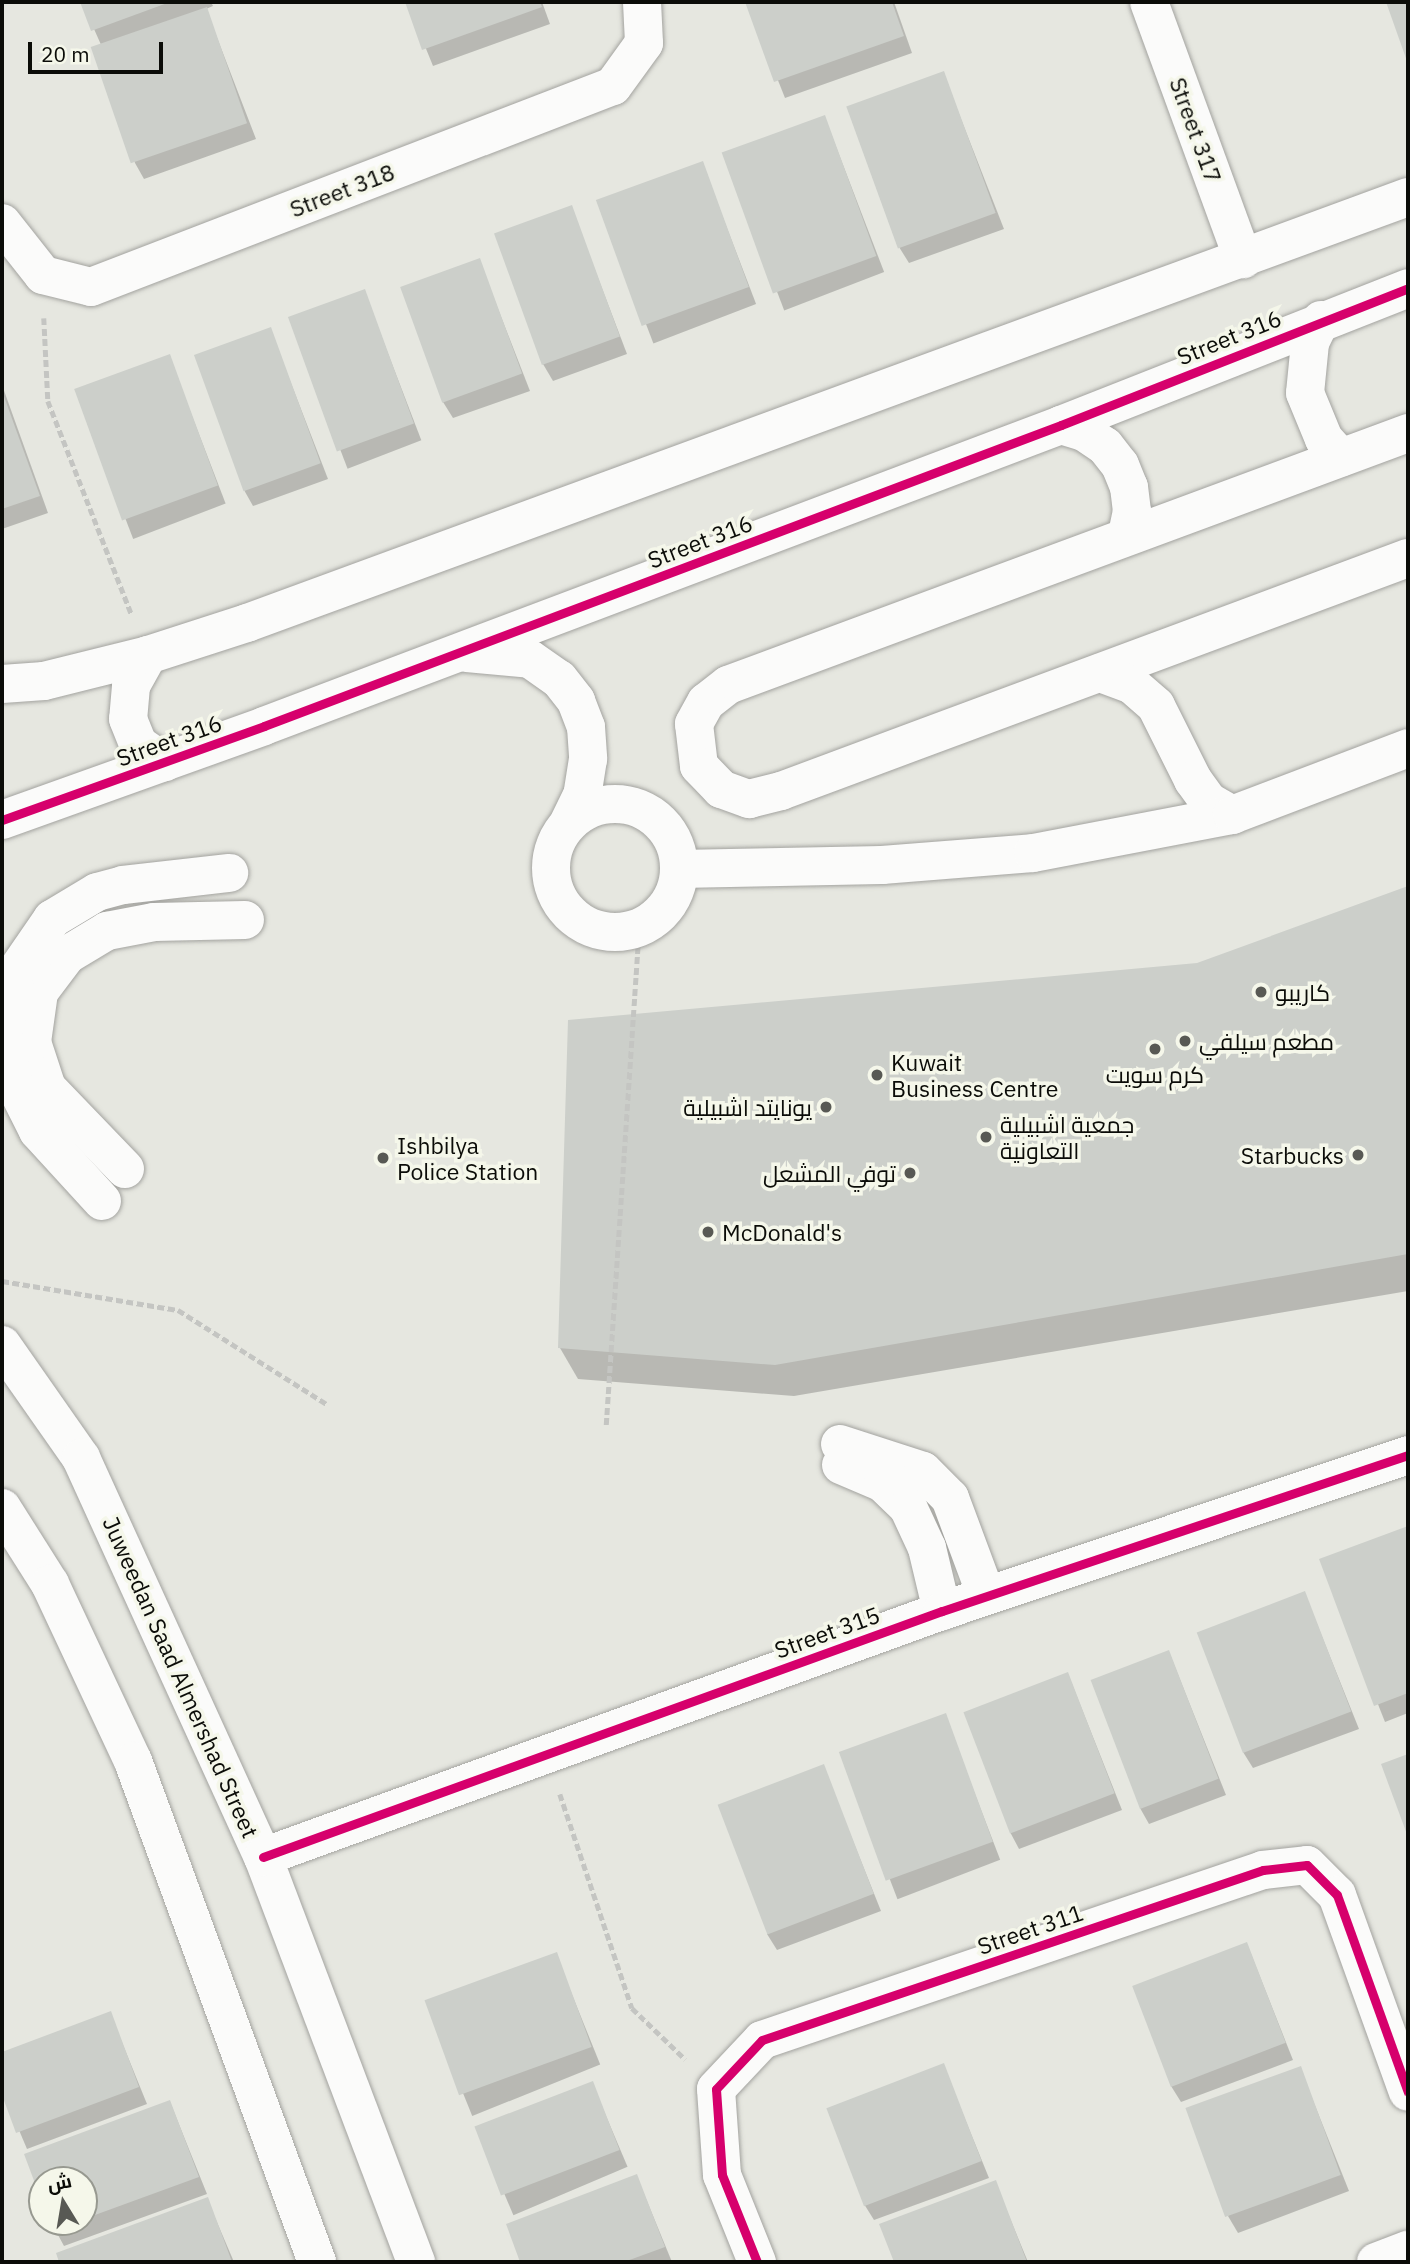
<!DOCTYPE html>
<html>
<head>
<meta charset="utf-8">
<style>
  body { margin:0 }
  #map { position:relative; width:1410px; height:2264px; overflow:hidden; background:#e6e7e0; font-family:"IBM Plex Sans",Cairo,sans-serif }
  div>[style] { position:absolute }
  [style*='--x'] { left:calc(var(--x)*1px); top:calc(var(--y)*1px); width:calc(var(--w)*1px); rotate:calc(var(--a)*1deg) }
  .shadow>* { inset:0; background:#0003; transform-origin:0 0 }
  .building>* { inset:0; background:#cccfca; transform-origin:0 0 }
  .path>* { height:4.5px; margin-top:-2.25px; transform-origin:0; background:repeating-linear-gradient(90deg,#c4c5c2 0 7px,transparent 0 10.5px) }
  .roads { filter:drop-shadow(0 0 2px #a3a39f) drop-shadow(0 0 2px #a3a39f) }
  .minor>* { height:38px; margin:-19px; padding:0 19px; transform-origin:19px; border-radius:19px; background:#fbfbfa }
  .minor>.ring { margin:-19px; padding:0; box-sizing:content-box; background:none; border:38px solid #fbfbfa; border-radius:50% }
  .cycleway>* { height:9px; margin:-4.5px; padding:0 4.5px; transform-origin:4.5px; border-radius:4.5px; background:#d6006c }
  .dots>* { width:19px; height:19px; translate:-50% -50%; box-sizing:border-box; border:4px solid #f5f7ea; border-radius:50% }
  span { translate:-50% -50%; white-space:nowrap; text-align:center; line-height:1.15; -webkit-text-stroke:7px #f5f7ea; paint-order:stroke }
  .street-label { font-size:23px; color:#0b0c08 }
  .poi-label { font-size:23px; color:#0b0c08 }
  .left { translate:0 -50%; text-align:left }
  .right { translate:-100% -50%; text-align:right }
  .frame { position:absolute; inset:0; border:4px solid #0b0c08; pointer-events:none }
  .north { position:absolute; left:28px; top:2166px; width:70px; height:70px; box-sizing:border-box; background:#f5f7ea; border:2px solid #979990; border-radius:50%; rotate:349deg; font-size:19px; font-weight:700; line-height:28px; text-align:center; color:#0b0c08 }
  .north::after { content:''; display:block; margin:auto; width:24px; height:32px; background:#585954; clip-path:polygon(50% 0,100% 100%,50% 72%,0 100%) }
  .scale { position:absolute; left:28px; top:42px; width:135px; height:32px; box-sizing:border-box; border:4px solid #0b0c08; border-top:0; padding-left:9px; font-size:21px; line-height:24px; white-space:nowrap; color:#0b0c08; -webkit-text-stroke:5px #f5f7ea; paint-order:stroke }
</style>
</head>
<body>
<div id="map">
  <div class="shadow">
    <i style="clip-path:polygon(82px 2px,211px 2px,213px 6px,206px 9px,256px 139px,144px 179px,135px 163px,102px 47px)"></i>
    <i style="clip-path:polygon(407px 2px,542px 2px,550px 24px,433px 66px)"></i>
    <i style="clip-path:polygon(747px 2px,894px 2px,912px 53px,785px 98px)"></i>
    <i style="clip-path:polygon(943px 73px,1004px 229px,909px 263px,899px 247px)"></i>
    <i style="left:825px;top:118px;width:165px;height:107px;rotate:69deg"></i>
    <i style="left:702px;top:163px;width:151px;height:110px;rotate:69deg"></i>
    <i style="clip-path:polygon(571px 207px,627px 354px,553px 381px,543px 364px)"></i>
    <i style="clip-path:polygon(479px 260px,530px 391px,453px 418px,443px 402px)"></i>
    <i style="left:364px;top:291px;width:160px;height:79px;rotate:69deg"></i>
    <i style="clip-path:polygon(270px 329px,328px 479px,253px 506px,244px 490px)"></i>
    <i style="left:169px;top:356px;width:158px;height:99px;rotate:69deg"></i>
    <i style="clip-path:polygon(2px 385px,48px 513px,2px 529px)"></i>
    <i style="clip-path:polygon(1408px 887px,1408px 1291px,794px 1396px,578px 1379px,560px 1348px,1197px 965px)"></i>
    <i style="clip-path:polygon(1408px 1528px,1408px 1713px,1385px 1722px,1321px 1560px)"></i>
    <i style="clip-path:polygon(1305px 1594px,1359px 1729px,1253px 1768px,1243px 1752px)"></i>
    <i style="clip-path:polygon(1169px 1652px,1226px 1795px,1149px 1824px,1140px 1808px)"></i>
    <i style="clip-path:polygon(1068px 1674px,1122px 1810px,1019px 1849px,1010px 1832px)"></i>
    <i style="left:945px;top:1716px;width:154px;height:110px;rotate:69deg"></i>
    <i style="clip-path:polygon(823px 1766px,881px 1911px,777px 1950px,767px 1934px)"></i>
    <i style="clip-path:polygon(1247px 1944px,1293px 2060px,1181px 2102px,1171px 2086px)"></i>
    <i style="left:556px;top:1955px;width:118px;height:138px;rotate:68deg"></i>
    <i style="clip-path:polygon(110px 2013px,147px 2104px,27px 2149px,2px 2090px,2px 2054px)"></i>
    <i style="clip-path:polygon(943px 2065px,989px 2178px,874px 2220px,864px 2204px)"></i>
    <i style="clip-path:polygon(1300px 2068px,1349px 2191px,1238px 2233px,1228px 2216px)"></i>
    <i style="left:592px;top:2083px;width:91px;height:124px;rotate:67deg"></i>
    <i style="clip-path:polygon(170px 2102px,207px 2194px,64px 2246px,51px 2222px,84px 2222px,84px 2180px,42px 2180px,42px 2198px,26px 2156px)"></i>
    <i style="clip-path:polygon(637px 2177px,672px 2262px,522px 2262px,508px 2225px)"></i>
    <i style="clip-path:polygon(995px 2182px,1028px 2262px,896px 2262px,881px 2225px)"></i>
    <i style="clip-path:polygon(207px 2199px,234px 2262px,61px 2262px,58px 2254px)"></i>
  </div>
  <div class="building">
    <i style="clip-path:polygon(80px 2px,170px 2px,91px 31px)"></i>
    <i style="clip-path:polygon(405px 2px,540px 2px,542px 7px,422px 50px)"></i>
    <i style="clip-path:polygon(745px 2px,892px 2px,904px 36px,774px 82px)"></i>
    <i style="clip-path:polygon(1386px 2px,1408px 2px,1408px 64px)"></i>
    <i style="left:207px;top:7px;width:123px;height:123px;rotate:71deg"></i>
    <i style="left:944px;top:71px;width:151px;height:104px;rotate:70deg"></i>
    <i style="left:825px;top:115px;width:150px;height:110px;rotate:70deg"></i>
    <i style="left:703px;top:161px;width:134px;height:114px;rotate:70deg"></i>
    <i style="left:572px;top:205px;width:140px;height:83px;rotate:70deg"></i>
    <i style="left:480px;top:258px;width:123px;height:85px;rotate:70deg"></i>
    <i style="left:365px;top:289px;width:143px;height:82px;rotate:70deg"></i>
    <i style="left:271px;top:327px;width:145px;height:82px;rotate:70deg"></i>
    <i style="left:170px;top:354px;width:140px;height:102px;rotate:70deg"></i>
    <i style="clip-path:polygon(2px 391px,40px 496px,2px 509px)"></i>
    <i style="clip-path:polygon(1408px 886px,1408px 1254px,775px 1365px,558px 1348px,568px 1020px,1197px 963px)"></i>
    <i style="clip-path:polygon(1408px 1526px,1408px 1693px,1374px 1706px,1319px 1559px)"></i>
    <i style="left:1305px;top:1591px;width:129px;height:116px;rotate:69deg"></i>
    <i style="left:1169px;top:1650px;width:138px;height:84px;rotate:69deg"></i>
    <i style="left:1068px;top:1672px;width:130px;height:112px;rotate:69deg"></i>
    <i style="left:946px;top:1713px;width:137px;height:114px;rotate:70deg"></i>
    <i style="clip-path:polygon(1408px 1754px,1408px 1837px,1381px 1764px)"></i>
    <i style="left:824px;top:1764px;width:139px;height:114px;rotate:69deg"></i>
    <i style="left:1247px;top:1942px;width:108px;height:123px;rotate:69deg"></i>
    <i style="left:557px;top:1952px;width:101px;height:141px;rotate:70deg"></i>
    <i style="clip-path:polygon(111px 2011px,139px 2087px,16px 2133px,2px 2095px,2px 2052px)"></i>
    <i style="left:944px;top:2063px;width:105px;height:126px;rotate:69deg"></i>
    <i style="left:1301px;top:2066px;width:116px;height:123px;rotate:70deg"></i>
    <i style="left:593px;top:2081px;width:74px;height:127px;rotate:69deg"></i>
    <i style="clip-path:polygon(170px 2100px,199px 2177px,84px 2219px,84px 2180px,42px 2180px,42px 2202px,24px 2154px)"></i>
    <i style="clip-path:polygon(637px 2174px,665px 2247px,624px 2262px,520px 2262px,506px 2224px)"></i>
    <i style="clip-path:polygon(996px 2180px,1027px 2262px,894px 2262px,879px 2224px)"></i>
    <i style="clip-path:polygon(208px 2197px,232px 2262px,59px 2262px,56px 2253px)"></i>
  </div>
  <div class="path">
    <i style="--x:44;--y:318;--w:83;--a:87.2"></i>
    <i style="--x:48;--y:401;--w:230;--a:68.6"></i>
    <i style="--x:2;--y:1281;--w:178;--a:9.4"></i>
    <i style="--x:178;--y:1310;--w:178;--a:32.3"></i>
    <i style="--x:606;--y:1425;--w:498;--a:-86.2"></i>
    <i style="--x:560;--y:1794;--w:226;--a:71.4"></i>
    <i style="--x:632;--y:2008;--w:74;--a:43.9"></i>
  </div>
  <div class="roads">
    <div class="minor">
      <i style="--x:1149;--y:2;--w:274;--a:69.9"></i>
      <i style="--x:2;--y:223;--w:66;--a:51.7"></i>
      <i style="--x:43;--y:275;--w:49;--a:14"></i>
      <i style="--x:91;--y:287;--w:559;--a:-21.06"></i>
      <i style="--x:613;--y:86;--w:53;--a:-54.2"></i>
      <i style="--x:644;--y:43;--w:41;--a:-92.8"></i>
      <i style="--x:1321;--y:320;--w:25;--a:116"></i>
      <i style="--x:1310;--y:343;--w:50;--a:95.7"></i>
      <i style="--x:1305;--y:393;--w:50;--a:67.6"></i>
      <i style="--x:1324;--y:439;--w:25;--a:48"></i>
      <i style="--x:1061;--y:425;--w:24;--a:17"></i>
      <i style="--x:1084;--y:432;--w:25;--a:34"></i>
      <i style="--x:1105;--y:446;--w:24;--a:52"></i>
      <i style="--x:1120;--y:465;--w:24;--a:68"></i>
      <i style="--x:1129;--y:487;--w:24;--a:83"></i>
      <i style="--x:1132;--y:511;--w:25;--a:102"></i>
      <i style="--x:1408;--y:433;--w:725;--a:159.67"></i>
      <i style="--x:728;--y:685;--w:28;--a:142"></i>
      <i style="--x:706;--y:702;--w:25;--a:119"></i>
      <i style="--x:694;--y:724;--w:42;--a:83.2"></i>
      <i style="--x:699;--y:766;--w:32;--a:46"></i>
      <i style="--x:721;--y:789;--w:30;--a:20"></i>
      <i style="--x:749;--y:799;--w:33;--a:-14"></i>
      <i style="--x:781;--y:791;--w:669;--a:-20.39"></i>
      <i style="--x:467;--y:653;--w:63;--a:5.4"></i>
      <i style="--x:530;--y:659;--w:35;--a:35"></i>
      <i style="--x:559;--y:679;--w:28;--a:52"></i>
      <i style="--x:576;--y:701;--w:28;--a:69"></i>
      <i style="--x:586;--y:727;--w:32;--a:86"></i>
      <i style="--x:588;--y:759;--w:36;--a:99"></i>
      <i style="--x:582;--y:795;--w:30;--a:116"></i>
      <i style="--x:148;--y:655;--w:35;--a:119"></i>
      <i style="--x:131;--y:686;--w:33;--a:95"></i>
      <i style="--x:128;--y:719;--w:27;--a:68"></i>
      <i style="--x:138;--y:744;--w:32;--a:35"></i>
      <i style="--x:1100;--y:673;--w:33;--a:20"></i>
      <i style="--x:1131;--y:684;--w:33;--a:41"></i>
      <i style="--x:1156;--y:706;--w:83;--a:63.4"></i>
      <i style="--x:1193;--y:780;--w:26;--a:54"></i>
      <i style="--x:1208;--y:801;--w:28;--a:30"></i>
      <i style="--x:2;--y:684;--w:42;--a:-4.1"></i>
      <i style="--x:44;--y:681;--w:107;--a:-14"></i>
      <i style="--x:148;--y:655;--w:104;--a:-17.9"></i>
      <i style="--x:247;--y:623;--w:1237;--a:-20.15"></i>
      <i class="ring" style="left:551px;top:804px;width:90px;height:90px"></i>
      <i style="--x:2;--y:820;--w:278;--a:-19.7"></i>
      <i style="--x:264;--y:726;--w:852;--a:-20.69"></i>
      <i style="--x:1061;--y:425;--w:373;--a:-21.5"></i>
      <i style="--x:679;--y:869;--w:203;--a:-1.1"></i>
      <i style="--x:882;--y:865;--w:151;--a:-4.5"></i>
      <i style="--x:1033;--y:853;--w:203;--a:-10.8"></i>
      <i style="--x:1232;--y:815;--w:188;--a:-20.8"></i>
      <i style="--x:125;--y:1169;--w:112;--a:-133.9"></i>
      <i style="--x:47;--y:1088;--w:48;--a:-108.1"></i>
      <i style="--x:32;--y:1042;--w:50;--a:-82"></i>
      <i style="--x:39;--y:992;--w:46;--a:-52.9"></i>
      <i style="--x:67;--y:955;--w:47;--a:-31"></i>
      <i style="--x:107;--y:931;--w:48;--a:-10.8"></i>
      <i style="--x:154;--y:922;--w:91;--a:-1.3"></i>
      <i style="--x:102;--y:1201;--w:95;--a:-132.4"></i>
      <i style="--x:38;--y:1131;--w:58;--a:-116.6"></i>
      <i style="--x:12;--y:1079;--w:52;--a:-97.7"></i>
      <i style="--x:5;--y:1027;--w:58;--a:-78.1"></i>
      <i style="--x:17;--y:970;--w:62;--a:-55.5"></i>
      <i style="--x:52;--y:919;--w:52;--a:-31"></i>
      <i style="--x:97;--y:892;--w:27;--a:-15"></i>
      <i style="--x:123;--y:885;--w:107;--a:-6.5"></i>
      <i style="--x:2;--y:1345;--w:138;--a:55"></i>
      <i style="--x:81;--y:1458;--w:439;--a:65.5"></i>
      <i style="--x:263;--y:1857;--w:433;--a:69.3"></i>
      <i style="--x:840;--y:1444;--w:87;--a:18"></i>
      <i style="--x:923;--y:1471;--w:38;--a:45"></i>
      <i style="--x:950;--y:1498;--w:103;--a:69.6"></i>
      <i style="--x:841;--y:1465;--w:46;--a:23.2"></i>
      <i style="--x:883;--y:1483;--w:35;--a:44"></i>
      <i style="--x:908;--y:1507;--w:45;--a:65.1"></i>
      <i style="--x:927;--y:1548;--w:65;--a:76.6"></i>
      <i style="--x:2;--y:1508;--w:90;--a:57.7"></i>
      <i style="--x:50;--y:1584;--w:195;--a:64.9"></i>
      <i style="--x:133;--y:1761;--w:534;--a:69.83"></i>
      <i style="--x:263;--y:1857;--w:722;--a:-19.92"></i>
      <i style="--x:942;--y:1611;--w:491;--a:-18.5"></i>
      <i style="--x:757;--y:2262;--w:94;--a:-111.9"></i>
      <i style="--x:722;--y:2175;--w:86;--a:-94"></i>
      <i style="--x:716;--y:2089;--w:67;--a:-46.8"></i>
      <i style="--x:762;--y:2040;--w:529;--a:-18.74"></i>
      <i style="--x:1263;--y:1870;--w:44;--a:-6.5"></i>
      <i style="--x:1307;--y:1865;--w:42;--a:45"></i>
      <i style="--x:1337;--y:1895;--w:209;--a:70.2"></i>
      <i style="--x:1376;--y:2262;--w:34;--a:-21"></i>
    </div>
  </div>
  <div class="cycleway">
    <i style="--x:2;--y:820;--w:278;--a:-19.7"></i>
    <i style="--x:264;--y:726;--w:852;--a:-20.69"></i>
    <i style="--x:1061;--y:425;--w:373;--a:-21.5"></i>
    <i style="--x:263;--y:1857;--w:722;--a:-19.92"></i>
    <i style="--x:942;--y:1611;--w:491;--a:-18.5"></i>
    <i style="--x:757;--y:2262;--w:94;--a:-111.9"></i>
    <i style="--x:722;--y:2175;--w:86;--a:-94"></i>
    <i style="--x:716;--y:2089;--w:67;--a:-46.8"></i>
    <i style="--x:762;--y:2040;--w:529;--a:-18.74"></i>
    <i style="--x:1263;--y:1870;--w:44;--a:-6.5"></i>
    <i style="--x:1307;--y:1865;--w:42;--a:45"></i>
    <i style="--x:1337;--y:1895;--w:209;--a:70.2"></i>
  </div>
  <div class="dots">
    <i style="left:1261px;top:992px;background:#585954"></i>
    <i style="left:1185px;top:1041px;background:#585954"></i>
    <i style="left:1155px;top:1049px;background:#585954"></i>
    <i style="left:877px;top:1075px;background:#585954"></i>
    <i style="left:826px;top:1107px;background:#585954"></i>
    <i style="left:986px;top:1137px;background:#585954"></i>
    <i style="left:1358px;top:1155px;background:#585954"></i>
    <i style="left:383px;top:1158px;background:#585954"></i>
    <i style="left:910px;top:1173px;background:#585954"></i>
    <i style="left:708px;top:1232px;background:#585954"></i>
  </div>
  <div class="street-label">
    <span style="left:1196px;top:130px;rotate:70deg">Street 317</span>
    <span style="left:342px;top:190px;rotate:-21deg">Street 318</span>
    <span style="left:1229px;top:337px;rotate:-22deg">Street 316</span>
    <span style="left:700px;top:541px;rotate:-21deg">Street 316</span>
    <span style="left:169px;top:740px;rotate:-20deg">Street 316</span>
    <span style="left:827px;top:1632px;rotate:-20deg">Street 315</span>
    <span style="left:181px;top:1677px;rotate:66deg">Juweedan Saad Almershad Street</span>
    <span style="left:1030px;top:1929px;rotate:-19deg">Street 311</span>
  </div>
  <div class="poi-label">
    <span class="left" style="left:1275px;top:992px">كاريبو</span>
    <span class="left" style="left:1199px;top:1041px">مطعم سيلفي</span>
    <span class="left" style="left:891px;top:1075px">Kuwait<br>Business Centre</span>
    <span style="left:1155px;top:1074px">كرم سويت</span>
    <span class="right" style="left:812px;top:1107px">يونايتد اشبيلية</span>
    <span class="left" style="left:1000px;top:1137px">جمعية اشبيلية<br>التعاونية</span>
    <span class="left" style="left:397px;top:1158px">Ishbilya<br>Police Station</span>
    <span class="right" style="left:1344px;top:1155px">Starbucks</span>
    <span class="right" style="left:896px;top:1173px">توفي المشعل</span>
    <span class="left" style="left:722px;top:1232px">McDonald's</span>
  </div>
  <div class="frame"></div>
  <div class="north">ش</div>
  <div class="scale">20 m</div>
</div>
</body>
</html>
